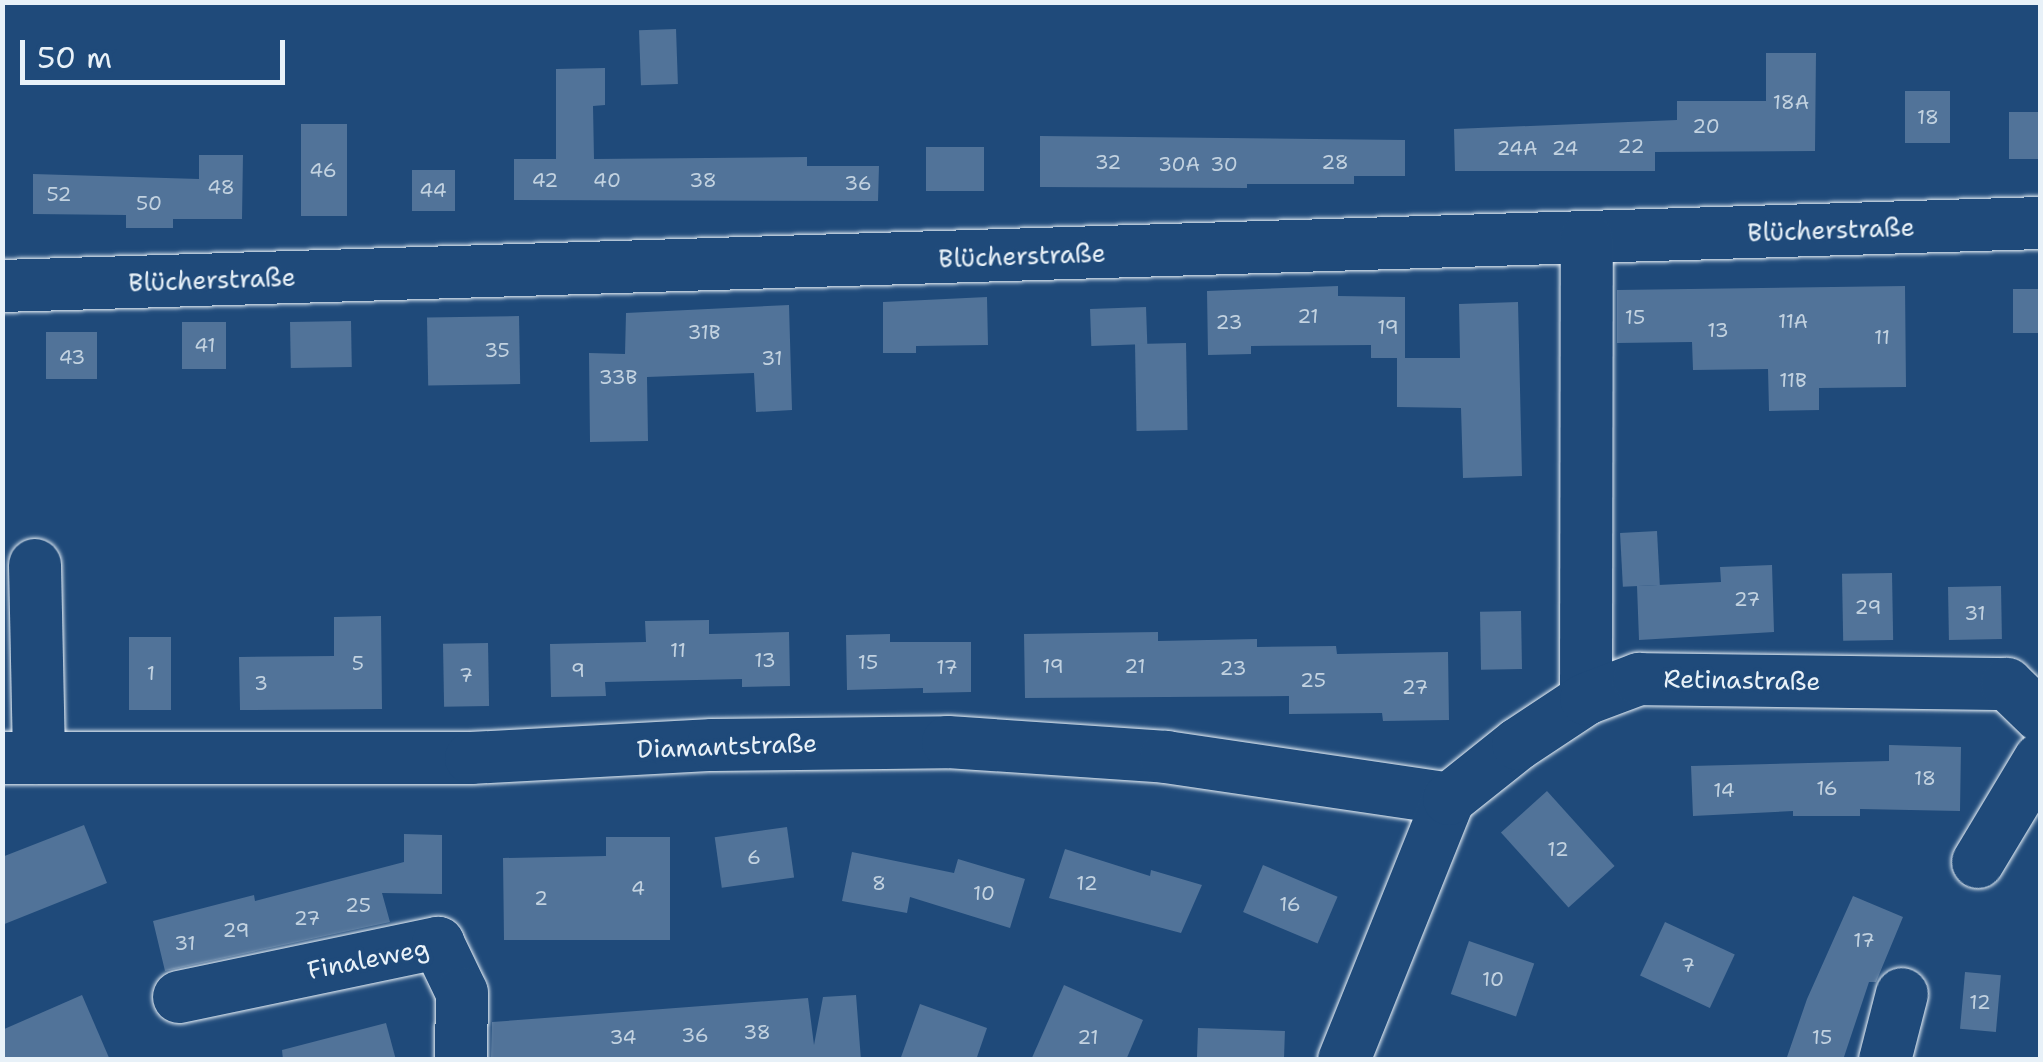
<!DOCTYPE html>
<html>
<head>
<meta charset="utf-8">
<style>
  body { margin:0 }
  #map { position:relative; width:2043px; height:1062px; overflow:hidden; background:#1f4a7a; font-family:"Shantell Sans",sans-serif }
  div>[style] { position:absolute }
  [style*='--x'] { left:calc(var(--x)*1px); top:calc(var(--y)*1px); width:calc(var(--w)*1px); rotate:calc(var(--a)*1deg) }
  .building>* { inset:0; background:#517399; transform-origin:0 0 }
  .roads { filter:drop-shadow(0 0 2px #e8f1f8) drop-shadow(0 0 2px #e8f1f8) }
  .minor>* { height:52px; margin:-26px; padding:0 26px; transform-origin:26px; border-radius:26px; background:#1f4a7a }
  span { translate:-50% -50%; white-space:nowrap; text-align:center; line-height:1.15; -webkit-text-stroke:8px #1f4a7a; paint-order:stroke }
  .number-label { font-size:20px; color:#c2d2e0 }
  .number-label span { -webkit-text-stroke-width:0 }
  .street-label { font-size:25px; color:#e8f1f8 }
  .frame { position:absolute; inset:0; border:5px solid #e8f1f8; pointer-events:none }
  .scale { position:absolute; left:20px; top:40px; width:265px; height:45px; box-sizing:border-box; border:5px solid #e8f1f8; border-top:0; padding-left:12px; font-size:30px; line-height:35px; white-space:nowrap; color:#e8f1f8; -webkit-text-stroke:8px #1f4a7a; paint-order:stroke }
</style>
</head>
<body>
<div id="map">
  <div class="building">
    <i style="left:676px;top:29px;width:55px;height:37px;rotate:88deg"></i>
    <i style="clip-path:polygon(1766px 53px,1816px 53px,1815px 151px,1655px 152px,1655px 171px,1455px 171px,1454px 129px,1677px 120px,1677px 101px,1766px 101px)"></i>
    <i style="clip-path:polygon(605px 68px,605px 105px,593px 106px,594px 159px,807px 157px,807px 166px,879px 166px,878px 201px,514px 200px,514px 159px,556px 159px,556px 69px)"></i>
    <i style="left:1905px;top:91px;width:45px;height:52px"></i>
    <i style="left:2009px;top:112px;width:31px;height:47px"></i>
    <i style="left:301px;top:124px;width:46px;height:92px"></i>
    <i style="clip-path:polygon(1040px 136px,1405px 140px,1405px 176px,1354px 176px,1354px 184px,1247px 184px,1247px 188px,1040px 187px)"></i>
    <i style="left:926px;top:147px;width:58px;height:44px"></i>
    <i style="clip-path:polygon(199px 155px,243px 155px,242px 219px,173px 219px,173px 228px,126px 228px,126px 215px,33px 214px,33px 174px,199px 179px)"></i>
    <i style="left:412px;top:170px;width:43px;height:41px"></i>
    <i style="clip-path:polygon(1338px 286px,1338px 296px,1405px 297px,1405px 358px,1460px 358px,1459px 304px,1518px 302px,1522px 476px,1463px 478px,1461px 408px,1397px 407px,1397px 358px,1371px 358px,1371px 345px,1251px 346px,1251px 354px,1208px 355px,1207px 291px)"></i>
    <i style="clip-path:polygon(1905px 286px,1906px 387px,1819px 388px,1819px 410px,1769px 411px,1768px 369px,1693px 370px,1692px 342px,1617px 343px,1617px 290px)"></i>
    <i style="left:2013px;top:289px;width:27px;height:44px"></i>
    <i style="clip-path:polygon(987px 297px,988px 345px,916px 346px,916px 353px,883px 353px,883px 302px)"></i>
    <i style="clip-path:polygon(789px 305px,792px 410px,756px 412px,754px 373px,647px 377px,648px 441px,590px 442px,589px 353px,625px 354px,626px 313px)"></i>
    <i style="left:1146px;top:307px;width:37px;height:56px;rotate:88deg"></i>
    <i style="left:519px;top:316px;width:68px;height:92px;rotate:89deg"></i>
    <i style="left:351px;top:321px;width:46px;height:61px;rotate:89deg"></i>
    <i style="left:182px;top:322px;width:44px;height:47px"></i>
    <i style="left:97px;top:332px;width:47px;height:51px;rotate:90deg"></i>
    <i style="left:1186px;top:343px;width:87px;height:51px;rotate:89deg"></i>
    <i style="left:1657px;top:531px;width:54px;height:37px;rotate:87deg"></i>
    <i style="clip-path:polygon(1772px 565px,1774px 632px,1639px 640px,1637px 586px,1721px 582px,1720px 567px)"></i>
    <i style="left:1892px;top:573px;width:67px;height:50px;rotate:89deg"></i>
    <i style="left:2001px;top:586px;width:53px;height:53px;rotate:89deg"></i>
    <i style="left:1521px;top:611px;width:58px;height:41px;rotate:89deg"></i>
    <i style="clip-path:polygon(381px 616px,382px 709px,240px 710px,239px 657px,334px 656px,334px 617px)"></i>
    <i style="clip-path:polygon(709px 620px,709px 634px,789px 632px,790px 686px,742px 687px,742px 679px,605px 682px,606px 696px,551px 697px,550px 644px,646px 642px,645px 621px)"></i>
    <i style="clip-path:polygon(1158px 632px,1158px 641px,1257px 639px,1257px 647px,1336px 646px,1337px 654px,1448px 652px,1449px 720px,1383px 721px,1382px 713px,1289px 714px,1289px 696px,1025px 698px,1024px 634px)"></i>
    <i style="clip-path:polygon(890px 634px,890px 642px,971px 642px,971px 692px,923px 693px,923px 688px,847px 690px,846px 635px)"></i>
    <i style="left:129px;top:637px;width:42px;height:73px"></i>
    <i style="left:488px;top:643px;width:63px;height:45px;rotate:89deg"></i>
    <i style="clip-path:polygon(1889px 745px,1961px 747px,1960px 811px,1860px 809px,1860px 816px,1793px 816px,1793px 811px,1693px 816px,1691px 766px,1889px 761px)"></i>
    <i style="left:1547px;top:791px;width:101px;height:62px;rotate:48deg"></i>
    <i style="clip-path:polygon(84px 825px,107px 883px,2px 925px,2px 857px)"></i>
    <i style="left:787px;top:827px;width:51px;height:73px;rotate:82deg"></i>
    <i style="clip-path:polygon(404px 834px,442px 835px,442px 894px,382px 893px,390px 922px,165px 971px,153px 921px,254px 895px,255px 901px,404px 862px)"></i>
    <i style="clip-path:polygon(606px 837px,670px 837px,670px 940px,504px 940px,503px 858px,606px 856px)"></i>
    <i style="clip-path:polygon(1065px 849px,1150px 876px,1151px 870px,1202px 885px,1181px 933px,1049px 898px)"></i>
    <i style="clip-path:polygon(852px 852px,954px 873px,958px 859px,1025px 879px,1010px 928px,910px 897px,907px 913px,842px 901px)"></i>
    <i style="left:1263px;top:865px;width:81px;height:51px;rotate:23deg"></i>
    <i style="clip-path:polygon(1853px 896px,1903px 917px,1876px 982px,1869px 982px,1843px 1060px,1786px 1060px,1807px 999px)"></i>
    <i style="left:1665px;top:922px;width:77px;height:59px;rotate:25deg"></i>
    <i style="left:1469px;top:941px;width:69px;height:56px;rotate:19deg"></i>
    <i style="left:1965px;top:972px;width:36px;height:57px;rotate:5deg"></i>
    <i style="clip-path:polygon(1064px 985px,1143px 1020px,1126px 1060px,1031px 1060px)"></i>
    <i style="clip-path:polygon(82px 995px,110px 1060px,2px 1060px,2px 1030px)"></i>
    <i style="clip-path:polygon(856px 995px,861px 1060px,491px 1060px,492px 1022px,808px 998px,814px 1045px,823px 997px)"></i>
    <i style="clip-path:polygon(920px 1004px,987px 1028px,976px 1060px,900px 1060px)"></i>
    <i style="clip-path:polygon(386px 1023px,396px 1060px,283px 1060px,282px 1050px)"></i>
    <i style="left:1198px;top:1028px;width:87px;height:32px;rotate:2deg"></i>
  </div>
  <div class="roads">
    <div class="minor">
      <i style="--x:2;--y:286;--w:2039;--a:-1.77"></i>
      <i style="--x:35;--y:565;--w:193;--a:88.8"></i>
      <i style="--x:1586;--y:699;--w:460;--a:-89.9"></i>
      <i style="--x:2;--y:758;--w:469;--a:0"></i>
      <i style="--x:471;--y:758;--w:242;--a:-3.1"></i>
      <i style="--x:713;--y:745;--w:235;--a:-0.7"></i>
      <i style="--x:948;--y:742;--w:219;--a:3.9"></i>
      <i style="--x:1166;--y:757;--w:286;--a:8.4"></i>
      <i style="--x:1978;--y:862;--w:120;--a:-59"></i>
      <i style="--x:179;--y:997;--w:265;--a:-11.8"></i>
      <i style="--x:438;--y:943;--w:55;--a:64.4"></i>
      <i style="--x:462;--y:993;--w:67;--a:90.9"></i>
      <i style="--x:1344;--y:1060;--w:281;--a:-68.1"></i>
      <i style="--x:1449;--y:799;--w:88;--a:-38.6"></i>
      <i style="--x:1518;--y:744;--w:82;--a:-33.5"></i>
      <i style="--x:1586;--y:699;--w:57;--a:-20.7"></i>
      <i style="--x:1639;--y:679;--w:368;--a:0.8"></i>
      <i style="--x:2007;--y:684;--w:46;--a:44.1"></i>
      <i style="--x:1885;--y:1060;--w:68;--a:-75.6"></i>
    </div>
  </div>
  <div class="number-label">
    <span style="left:1791px;top:102px">18A</span>
    <span style="left:1928px;top:117px">18</span>
    <span style="left:1706px;top:126px">20</span>
    <span style="left:1631px;top:146px">22</span>
    <span style="left:1517px;top:148px">24A</span>
    <span style="left:1565px;top:148px">24</span>
    <span style="left:1108px;top:162px">32</span>
    <span style="left:1335px;top:162px">28</span>
    <span style="left:1179px;top:164px">30A</span>
    <span style="left:1224px;top:164px">30</span>
    <span style="left:323px;top:170px">46</span>
    <span style="left:545px;top:180px">42</span>
    <span style="left:607px;top:180px">40</span>
    <span style="left:703px;top:180px">38</span>
    <span style="left:858px;top:183px">36</span>
    <span style="left:221px;top:187px">48</span>
    <span style="left:433px;top:190px">44</span>
    <span style="left:59px;top:194px">52</span>
    <span style="left:149px;top:203px">50</span>
    <span style="left:1308px;top:316px">21</span>
    <span style="left:1635px;top:317px">15</span>
    <span style="left:1793px;top:321px">11A</span>
    <span style="left:1229px;top:322px">23</span>
    <span style="left:1388px;top:327px">19</span>
    <span style="left:1718px;top:330px">13</span>
    <span style="left:704px;top:332px">31B</span>
    <span style="left:1882px;top:337px">11</span>
    <span style="left:205px;top:345px">41</span>
    <span style="left:497px;top:350px">35</span>
    <span style="left:72px;top:357px">43</span>
    <span style="left:772px;top:358px">31</span>
    <span style="left:618px;top:377px">33B</span>
    <span style="left:1793px;top:380px">11B</span>
    <span style="left:1747px;top:599px">27</span>
    <span style="left:1868px;top:607px">29</span>
    <span style="left:1975px;top:613px">31</span>
    <span style="left:678px;top:650px">11</span>
    <span style="left:765px;top:660px">13</span>
    <span style="left:868px;top:662px">15</span>
    <span style="left:358px;top:663px">5</span>
    <span style="left:1053px;top:666px">19</span>
    <span style="left:1135px;top:666px">21</span>
    <span style="left:947px;top:667px">17</span>
    <span style="left:1233px;top:668px">23</span>
    <span style="left:578px;top:670px">9</span>
    <span style="left:151px;top:673px">1</span>
    <span style="left:466px;top:675px">7</span>
    <span style="left:1313px;top:680px">25</span>
    <span style="left:261px;top:683px">3</span>
    <span style="left:1415px;top:687px">27</span>
    <span style="left:1925px;top:778px">18</span>
    <span style="left:1827px;top:788px">16</span>
    <span style="left:1724px;top:790px">14</span>
    <span style="left:1558px;top:849px">12</span>
    <span style="left:754px;top:857px">6</span>
    <span style="left:879px;top:883px">8</span>
    <span style="left:1087px;top:883px">12</span>
    <span style="left:638px;top:888px">4</span>
    <span style="left:984px;top:893px">10</span>
    <span style="left:541px;top:898px">2</span>
    <span style="left:1290px;top:904px">16</span>
    <span style="left:358px;top:905px">25</span>
    <span style="left:307px;top:918px">27</span>
    <span style="left:236px;top:930px">29</span>
    <span style="left:1864px;top:940px">17</span>
    <span style="left:185px;top:943px">31</span>
    <span style="left:1688px;top:965px">7</span>
    <span style="left:1493px;top:979px">10</span>
    <span style="left:1980px;top:1002px">12</span>
    <span style="left:757px;top:1032px">38</span>
    <span style="left:695px;top:1035px">36</span>
    <span style="left:623px;top:1037px">34</span>
    <span style="left:1088px;top:1037px">21</span>
    <span style="left:1822px;top:1037px">15</span>
  </div>
  <div class="street-label">
    <span style="left:1831px;top:230px;rotate:-2deg">Blücherstraße</span>
    <span style="left:1022px;top:256px;rotate:-2deg">Blücherstraße</span>
    <span style="left:212px;top:280px;rotate:-2deg">Blücherstraße</span>
    <span style="left:1742px;top:680px;rotate:1deg">Retinastraße</span>
    <span style="left:727px;top:746px;rotate:-2deg">Diamantstraße</span>
    <span style="left:368px;top:959px;rotate:-11deg">Finaleweg</span>
  </div>
  <div class="frame"></div>
  <div class="scale">50 m</div>
</div>
</body>
</html>
